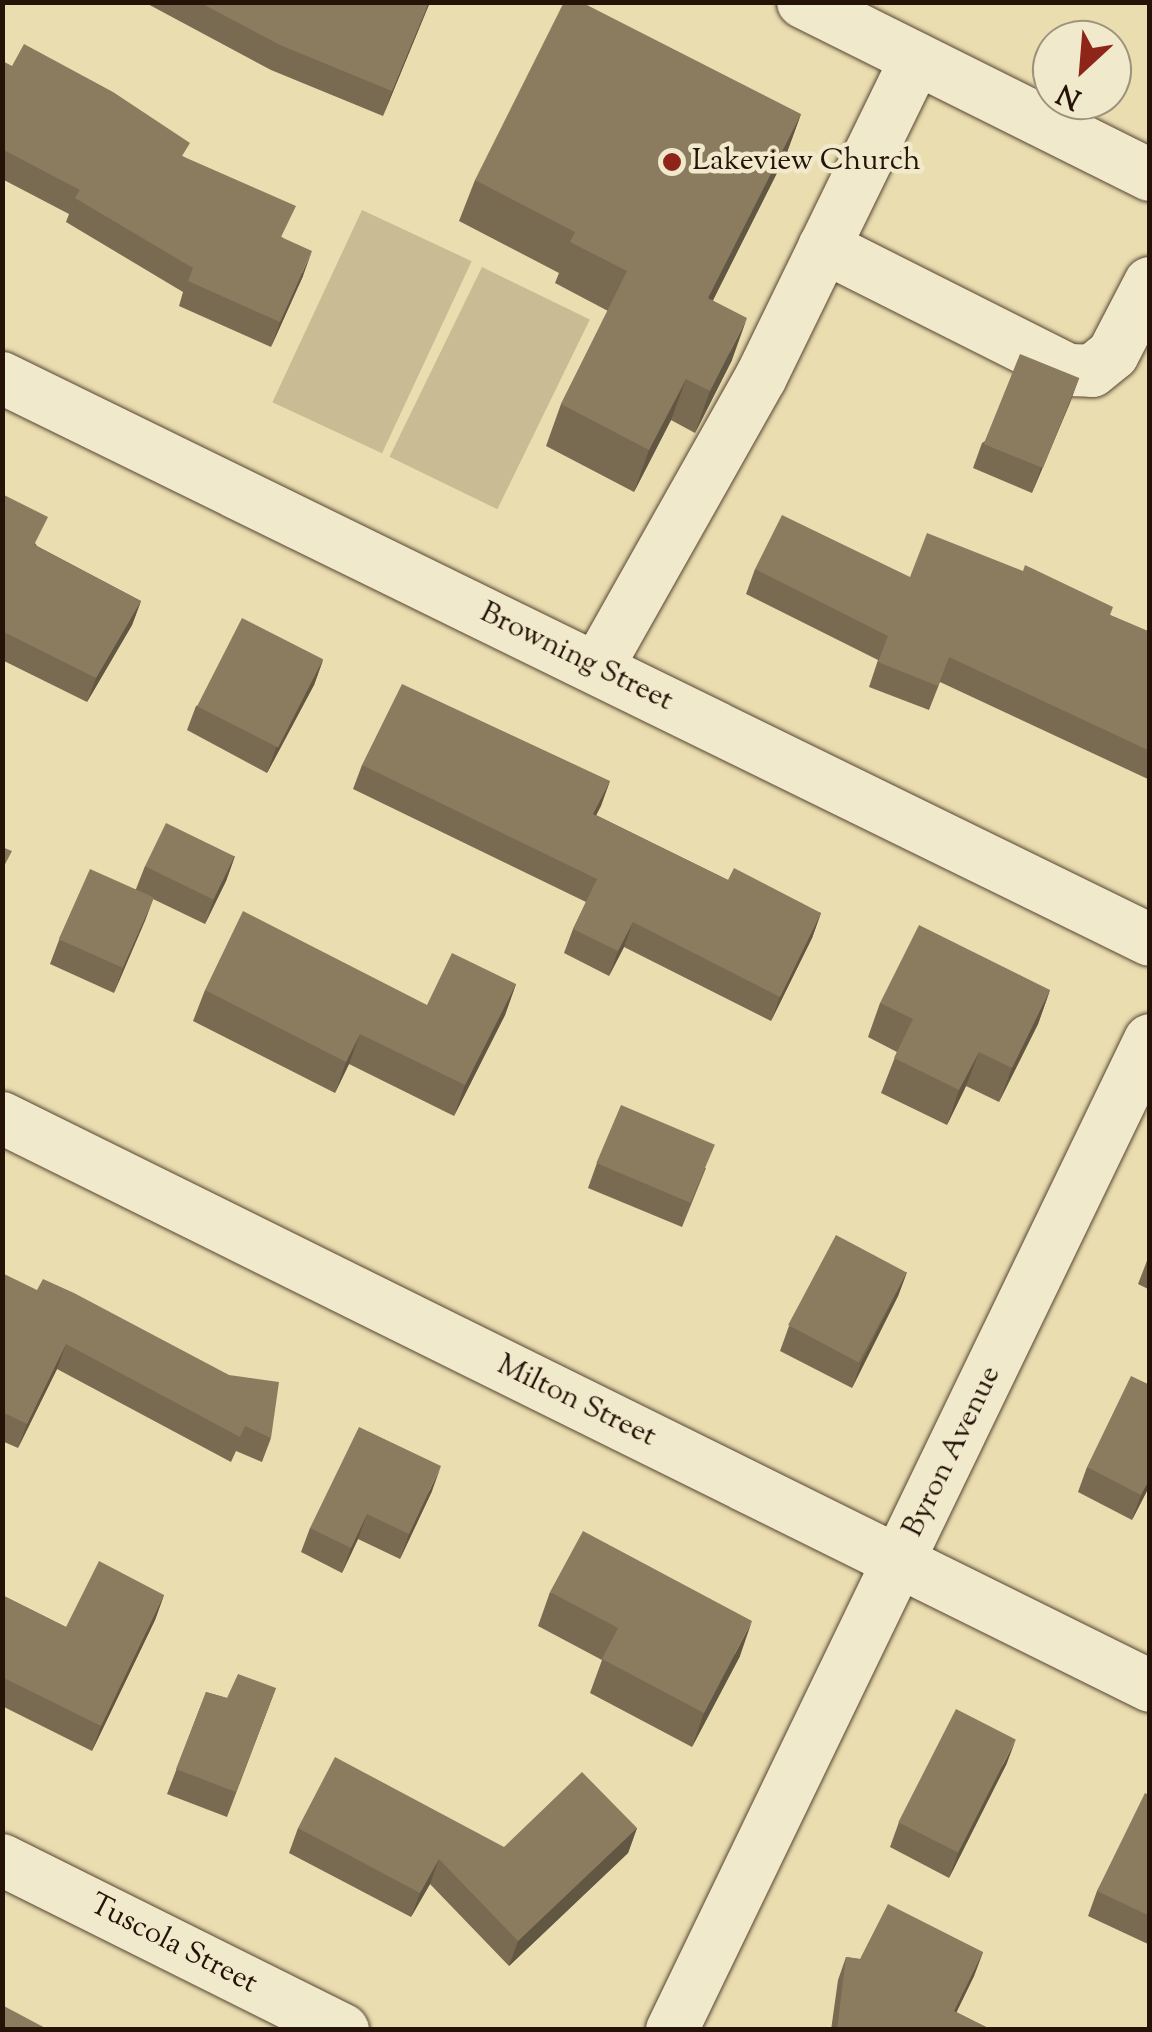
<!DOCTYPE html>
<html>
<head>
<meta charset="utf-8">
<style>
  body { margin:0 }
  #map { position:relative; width:1152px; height:2032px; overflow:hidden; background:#eaddb0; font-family:"Sorts Mill Goudy",serif }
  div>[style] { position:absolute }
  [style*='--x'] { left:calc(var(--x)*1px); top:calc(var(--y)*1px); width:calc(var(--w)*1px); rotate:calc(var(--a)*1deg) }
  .green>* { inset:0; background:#c9bb93; transform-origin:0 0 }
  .roads { filter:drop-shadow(0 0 2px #574632) drop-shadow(0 0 2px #574632) }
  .minor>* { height:52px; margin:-26px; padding:0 26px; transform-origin:26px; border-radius:26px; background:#f1e9cc }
  .wall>* { inset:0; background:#786b52 }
  .shaded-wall>* { inset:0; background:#625742 }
  .building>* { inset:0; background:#8c7c5f; transform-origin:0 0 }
  .dots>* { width:28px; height:28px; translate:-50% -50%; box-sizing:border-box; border:5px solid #f1e9cc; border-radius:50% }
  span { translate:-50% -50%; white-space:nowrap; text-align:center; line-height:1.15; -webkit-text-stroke:9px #f1e9cc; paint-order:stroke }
  .poi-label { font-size:30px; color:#261308 }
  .left { translate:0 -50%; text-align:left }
  .street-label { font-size:30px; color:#261308 }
  .frame { position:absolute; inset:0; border:5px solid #261308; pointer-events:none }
  .north { position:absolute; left:1032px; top:20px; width:100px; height:100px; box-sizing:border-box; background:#f1e9cc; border:2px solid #a0937e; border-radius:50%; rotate:206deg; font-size:28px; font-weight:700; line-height:40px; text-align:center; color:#261308 }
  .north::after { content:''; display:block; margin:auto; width:35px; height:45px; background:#8f2418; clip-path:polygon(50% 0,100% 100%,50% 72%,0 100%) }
</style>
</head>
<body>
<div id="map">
  <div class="green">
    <i style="left:362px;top:210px;width:121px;height:212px;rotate:25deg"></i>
    <i style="left:482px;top:267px;width:120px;height:211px;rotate:26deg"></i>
  </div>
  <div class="roads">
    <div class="minor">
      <i style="--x:803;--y:2;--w:388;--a:26.5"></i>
      <i style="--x:824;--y:247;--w:274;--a:26.7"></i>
      <i style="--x:1069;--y:370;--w:23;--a:2"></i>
      <i style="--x:1092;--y:371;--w:27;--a:-39"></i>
      <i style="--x:1113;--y:354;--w:80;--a:-62.5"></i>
      <i style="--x:2;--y:378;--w:1278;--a:26.08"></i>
      <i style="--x:597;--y:668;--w:334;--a:-60.6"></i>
      <i style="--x:761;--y:377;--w:354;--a:-64"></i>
      <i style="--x:2;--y:1118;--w:1281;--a:26.32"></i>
      <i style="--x:2;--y:1860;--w:381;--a:26.5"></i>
      <i style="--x:672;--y:2030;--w:1099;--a:-64.23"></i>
    </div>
  </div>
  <div class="wall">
    <i style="clip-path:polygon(144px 2px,430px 2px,383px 116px,271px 70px)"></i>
    <i style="clip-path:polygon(2px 61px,184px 157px,283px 238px,303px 276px,271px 347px,179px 306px,183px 292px,66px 222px,69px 214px,2px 179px)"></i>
    <i style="clip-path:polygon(801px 114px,786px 155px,713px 300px,732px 360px,695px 433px,671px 420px,634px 492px,546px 446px,561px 404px,608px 311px,555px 283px,559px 273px,459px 221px,475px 180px)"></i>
    <i style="clip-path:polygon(1079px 378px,1032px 493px,973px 468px,982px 443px)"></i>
    <i style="clip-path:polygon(2px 494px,37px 546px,141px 601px,132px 625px,87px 702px,2px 660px)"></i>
    <i style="clip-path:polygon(755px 569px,910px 577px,1110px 615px,1150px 632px,1150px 780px,940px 682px,929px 710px,869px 687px,878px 660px,746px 594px)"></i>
    <i style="clip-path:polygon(323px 660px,314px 685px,267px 773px,187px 730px,196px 706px)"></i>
    <i style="clip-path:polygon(362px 765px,610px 781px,596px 815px,728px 880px,821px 913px,812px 938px,771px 1021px,624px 947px,609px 976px,564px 953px,573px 929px,586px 902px,353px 789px)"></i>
    <i style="clip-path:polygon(235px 856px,226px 881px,205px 924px,153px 899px,114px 993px,50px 964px,59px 940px,136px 889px,145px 866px)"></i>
    <i style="clip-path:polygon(516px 984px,505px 1015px,454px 1116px,349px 1064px,335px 1093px,193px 1021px,205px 990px,427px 1005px)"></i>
    <i style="clip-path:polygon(1050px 990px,1038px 1024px,999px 1102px,966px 1086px,947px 1125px,881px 1093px,897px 1052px,868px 1037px,880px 1003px)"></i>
    <i style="clip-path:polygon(597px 1163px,706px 1168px,682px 1227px,588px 1188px)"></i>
    <i style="clip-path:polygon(1150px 1253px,1150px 1290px,1138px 1284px)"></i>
    <i style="clip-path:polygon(907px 1272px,898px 1296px,852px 1388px,780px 1351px,789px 1326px)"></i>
    <i style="clip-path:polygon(2px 1273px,271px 1438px,262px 1462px,236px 1451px,231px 1462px,57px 1369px,18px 1448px,2px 1441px)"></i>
    <i style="clip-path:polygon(1087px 1467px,1150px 1485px,1132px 1520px,1078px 1492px)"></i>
    <i style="clip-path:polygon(432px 1491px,400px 1559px,358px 1539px,342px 1573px,301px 1552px,310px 1528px)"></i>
    <i style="clip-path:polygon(550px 1592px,740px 1656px,692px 1747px,590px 1693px,602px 1660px,538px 1626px)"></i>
    <i style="clip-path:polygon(2px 1595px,66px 1627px,164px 1595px,155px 1620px,92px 1751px,2px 1706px)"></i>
    <i style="clip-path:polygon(276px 1688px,227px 1817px,167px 1794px,206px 1692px,227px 1698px)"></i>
    <i style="clip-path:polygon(1007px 1763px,949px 1878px,890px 1847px,899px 1822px)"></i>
    <i style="clip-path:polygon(1150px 1796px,1150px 1945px,1088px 1916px,1097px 1891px)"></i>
    <i style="clip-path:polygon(298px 1828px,504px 1847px,637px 1828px,628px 1853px,509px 1966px,430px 1884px,411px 1917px,289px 1853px)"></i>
    <i style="clip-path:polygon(983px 1952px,974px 1976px,956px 2012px,992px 2030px,831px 2030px,838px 1980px,846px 1957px,860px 1959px)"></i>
  </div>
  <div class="shaded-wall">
    <i style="clip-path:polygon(429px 2px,430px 2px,383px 116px,392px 91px)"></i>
    <i style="clip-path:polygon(801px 114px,786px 155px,693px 340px,708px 298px)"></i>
    <i style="clip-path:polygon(312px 251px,303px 276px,271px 347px,280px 322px)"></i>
    <i style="clip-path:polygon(747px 318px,732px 360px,695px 433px,710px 391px)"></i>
    <i style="clip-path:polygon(1079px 378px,1070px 403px,1032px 493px,1041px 468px)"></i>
    <i style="clip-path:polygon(686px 379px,671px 420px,634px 492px,649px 450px)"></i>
    <i style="clip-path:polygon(141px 601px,132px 625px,87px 702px,96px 678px)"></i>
    <i style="clip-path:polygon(323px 660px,314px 685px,267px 773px,276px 748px)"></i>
    <i style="clip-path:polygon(610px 781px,601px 806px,584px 839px,593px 814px)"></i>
    <i style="clip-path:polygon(235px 856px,226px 881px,205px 924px,214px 899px)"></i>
    <i style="clip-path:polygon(154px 897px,145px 921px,114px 993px,123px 968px)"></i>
    <i style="clip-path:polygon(821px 913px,812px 938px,771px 1021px,780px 997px)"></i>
    <i style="clip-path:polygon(633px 922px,624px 947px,609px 976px,618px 951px)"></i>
    <i style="clip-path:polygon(516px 984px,505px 1015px,454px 1116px,465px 1085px)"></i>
    <i style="clip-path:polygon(1050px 990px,1038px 1024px,999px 1102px,1012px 1068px)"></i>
    <i style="clip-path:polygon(360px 1034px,349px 1064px,335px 1093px,346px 1062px)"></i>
    <i style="clip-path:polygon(979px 1052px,966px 1086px,947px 1125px,959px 1090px)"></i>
    <i style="clip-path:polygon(907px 1272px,898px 1296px,852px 1388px,861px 1363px)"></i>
    <i style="clip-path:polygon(66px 1344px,57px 1369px,18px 1448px,27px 1424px)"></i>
    <i style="clip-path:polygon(441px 1466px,432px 1491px,400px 1559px,409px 1534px)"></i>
    <i style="clip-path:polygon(1150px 1478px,1150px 1485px,1132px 1520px,1141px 1495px)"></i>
    <i style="clip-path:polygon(367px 1514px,358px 1539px,342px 1573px,351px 1548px)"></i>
    <i style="clip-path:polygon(164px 1595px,155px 1620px,92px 1751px,101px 1726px)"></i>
    <i style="clip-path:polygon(752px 1621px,740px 1656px,692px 1747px,704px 1713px)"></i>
    <i style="clip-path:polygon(1016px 1739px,1007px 1763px,949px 1878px,958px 1853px)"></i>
    <i style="clip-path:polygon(637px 1828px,628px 1853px,509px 1966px,518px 1941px)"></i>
    <i style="clip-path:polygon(439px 1859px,430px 1884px,411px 1917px,420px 1893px)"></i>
    <i style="clip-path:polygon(983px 1952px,974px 1976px,948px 2030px,954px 2011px)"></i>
  </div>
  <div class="building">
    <i style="clip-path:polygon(199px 2px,429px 2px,392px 91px,280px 45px)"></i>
    <i style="clip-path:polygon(564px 2px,581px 2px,801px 114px,708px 298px,747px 318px,710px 391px,686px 379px,649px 450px,561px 404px,627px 271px,570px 242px,575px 232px,475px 180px)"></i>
    <i style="clip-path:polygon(24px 44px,113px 92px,190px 143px,182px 156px,296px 206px,281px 237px,312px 251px,280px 322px,188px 281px,193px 268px,75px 198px,80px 190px,2px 149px,2px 61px,12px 66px)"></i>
    <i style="left:1020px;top:354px;width:64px;height:97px;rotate:22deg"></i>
    <i style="clip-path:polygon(2px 494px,48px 517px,34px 545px,141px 601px,96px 678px,2px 631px)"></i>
    <i style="clip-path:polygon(782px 515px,910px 577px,927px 533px,1023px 571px,1025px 565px,1113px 607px,1110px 615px,1150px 632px,1150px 751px,949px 657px,938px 686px,878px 662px,888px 636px,755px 569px)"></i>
    <i style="left:242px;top:618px;width:91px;height:99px;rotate:27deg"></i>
    <i style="clip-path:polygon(402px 684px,610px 781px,593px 814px,728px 880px,734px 868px,821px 913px,780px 997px,633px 922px,618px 951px,573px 929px,597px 879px,362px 765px)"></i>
    <i style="left:166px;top:823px;width:76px;height:48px;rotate:26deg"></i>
    <i style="clip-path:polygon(2px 847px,12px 851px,2px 870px)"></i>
    <i style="left:90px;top:869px;width:70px;height:77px;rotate:24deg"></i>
    <i style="clip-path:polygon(243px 911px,427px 1005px,452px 953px,516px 984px,465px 1085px,360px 1034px,346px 1062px,205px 990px)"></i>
    <i style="clip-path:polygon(919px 925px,1050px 990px,1012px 1068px,979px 1052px,959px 1090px,894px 1058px,913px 1019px,880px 1003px)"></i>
    <i style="left:621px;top:1105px;width:102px;height:63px;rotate:23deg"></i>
    <i style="left:836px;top:1235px;width:80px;height:102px;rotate:28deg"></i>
    <i style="clip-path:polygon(2px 1273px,37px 1290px,43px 1279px,74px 1293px,229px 1375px,279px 1382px,271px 1438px,245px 1426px,240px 1437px,66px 1344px,27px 1424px,2px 1412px)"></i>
    <i style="clip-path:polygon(1131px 1376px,1150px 1385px,1150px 1478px,1141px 1495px,1087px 1467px)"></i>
    <i style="clip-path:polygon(359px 1427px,441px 1466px,409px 1534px,367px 1514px,351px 1548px,310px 1528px)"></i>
    <i style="clip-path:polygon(583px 1531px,752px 1621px,704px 1713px,602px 1659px,618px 1628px,550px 1592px)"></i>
    <i style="clip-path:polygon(99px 1561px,164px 1595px,101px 1726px,2px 1677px,2px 1595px,66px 1627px)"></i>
    <i style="clip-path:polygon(238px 1674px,276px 1688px,236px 1792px,176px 1769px,206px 1692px,227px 1698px)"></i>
    <i style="left:956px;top:1709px;width:67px;height:127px;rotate:27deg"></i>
    <i style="clip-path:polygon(335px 1757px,504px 1847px,582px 1772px,637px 1828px,518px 1941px,439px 1859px,420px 1893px,298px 1828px)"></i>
    <i style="clip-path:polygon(1145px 1793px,1150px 1796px,1150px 1916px,1097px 1891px)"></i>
    <i style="clip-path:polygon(888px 1904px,983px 1952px,954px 2011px,992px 2030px,837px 2030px,846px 1957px,860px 1959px)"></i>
    <i style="clip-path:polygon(2px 2005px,49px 2030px,2px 2030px)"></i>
  </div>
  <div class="dots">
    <i style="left:672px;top:162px;background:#8f2418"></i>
  </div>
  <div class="poi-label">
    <span class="left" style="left:692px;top:162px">Lakeview Church</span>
  </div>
  <div class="street-label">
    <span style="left:576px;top:658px;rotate:26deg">Browning Street</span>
    <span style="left:576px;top:1402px;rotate:26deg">Milton Street</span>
    <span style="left:953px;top:1452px;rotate:-64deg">Byron Avenue</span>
    <span style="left:173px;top:1945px;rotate:27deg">Tuscola Street</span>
  </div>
  <div class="frame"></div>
  <div class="north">N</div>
</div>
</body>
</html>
